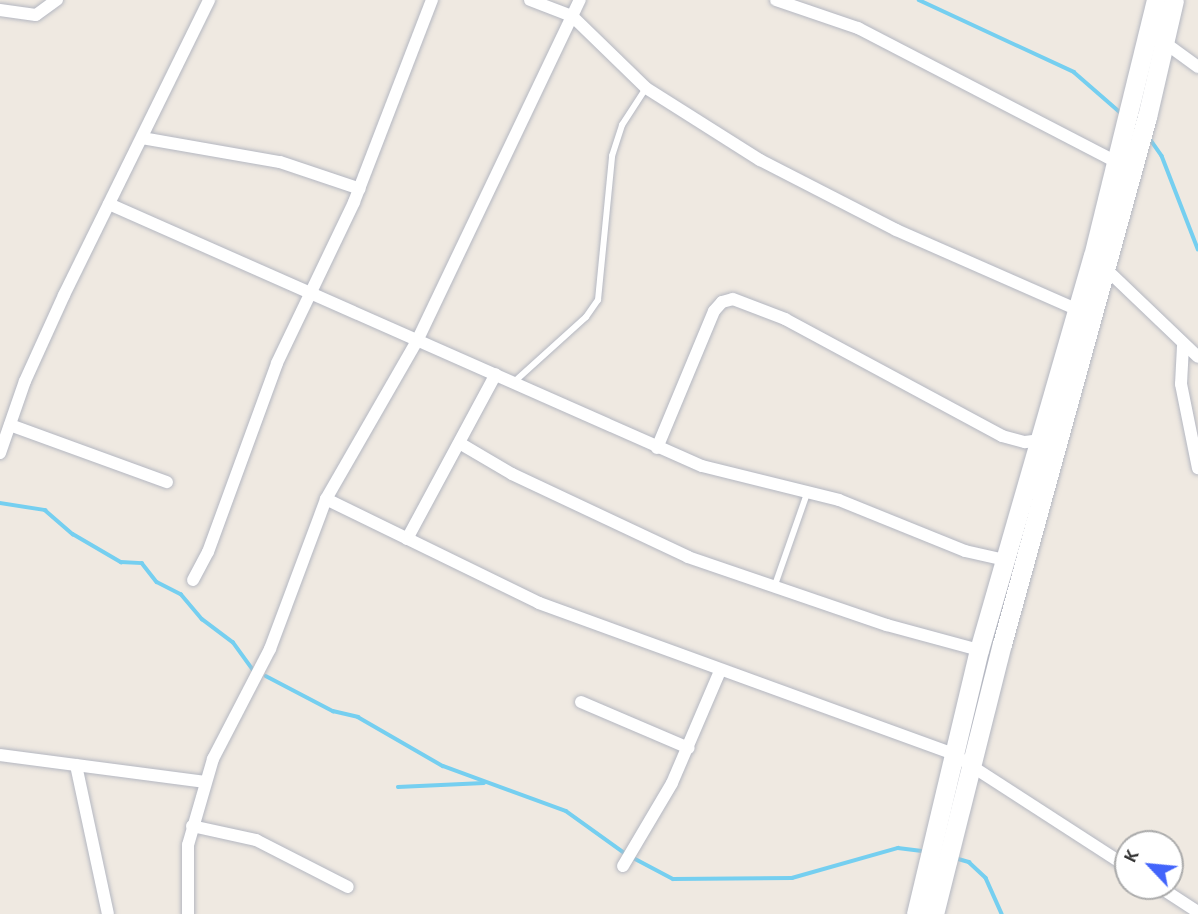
<!DOCTYPE html>
<html>
<head>
<meta charset="utf-8">
<style>
  body { margin:0 }
  #map { position:relative; width:1198px; height:914px; overflow:hidden; background:#efe9e1; font-family:"Alegreya Sans",sans-serif }
  div>[style] { position:absolute }
  [style*='--x'] { left:calc(var(--x)*1px); top:calc(var(--y)*1px); width:calc(var(--w)*1px); rotate:calc(var(--a)*1deg) }
  .stream>* { height:3.5px; margin:-1.75px; padding:0 1.75px; transform-origin:1.75px; border-radius:1.75px; background:#75cff0 }
  .roads { filter:drop-shadow(0 0 2px #b4b7c1) drop-shadow(0 0 2px #b4b7c1) }
  .service>* { height:6px; margin:-3px; padding:0 3px; transform-origin:3px; border-radius:3px; background:#fff }
  .minor>* { height:12px; margin:-6px; padding:0 6px; transform-origin:6px; border-radius:6px; background:#fff }
  .secondary>* { height:19px; margin:-9.5px; padding:0 9.5px; transform-origin:9.5px; border-radius:9.5px; background:#fff }
  span { translate:-50% -50%; white-space:nowrap; text-align:center; line-height:1.15; -webkit-text-stroke:6px #fff; paint-order:stroke }
  .north { position:absolute; left:1114px; top:830px; width:70px; height:70px; box-sizing:border-box; background:#fff; border:2px solid #ababab; border-radius:50%; rotate:296deg; font-size:19px; font-weight:700; line-height:28px; text-align:center; color:#2e2e2e }
  .north::after { content:''; display:block; margin:auto; width:24px; height:32px; background:#4264fb; clip-path:polygon(50% 0,100% 100%,50% 72%,0 100%) }
</style>
</head>
<body>
<div id="map">
  <div class="stream">
    <i style="--x:919;--y:0;--w:171;--a:24.9"></i>
    <i style="--x:1074;--y:72;--w:62;--a:41.1"></i>
    <i style="--x:1148;--y:136;--w:24;--a:55"></i>
    <i style="--x:1162;--y:156;--w:100;--a:68.8"></i>
    <i style="--x:0;--y:503;--w:46;--a:8.8"></i>
    <i style="--x:45;--y:510;--w:37;--a:41"></i>
    <i style="--x:73;--y:534;--w:56;--a:30.3"></i>
    <i style="--x:121;--y:562;--w:21;--a:3"></i>
    <i style="--x:142;--y:563;--w:24;--a:52"></i>
    <i style="--x:157;--y:582;--w:27;--a:27"></i>
    <i style="--x:181;--y:594;--w:33;--a:50"></i>
    <i style="--x:202;--y:619;--w:39;--a:37"></i>
    <i style="--x:233;--y:642;--w:34;--a:54"></i>
    <i style="--x:266;--y:676;--w:76;--a:27.6"></i>
    <i style="--x:333;--y:711;--w:26;--a:13"></i>
    <i style="--x:358;--y:717;--w:98;--a:30"></i>
    <i style="--x:443;--y:766;--w:131;--a:20.1"></i>
    <i style="--x:566;--y:811;--w:74;--a:35.6"></i>
    <i style="--x:626;--y:854;--w:53;--a:28"></i>
    <i style="--x:673;--y:879;--w:119;--a:-0.5"></i>
    <i style="--x:792;--y:878;--w:110;--a:-15.8"></i>
    <i style="--x:898;--y:848;--w:26;--a:7"></i>
    <i style="--x:398;--y:787;--w:86;--a:-2.7"></i>
    <i style="--x:955;--y:858;--w:15;--a:16"></i>
    <i style="--x:969;--y:862;--w:23;--a:43"></i>
    <i style="--x:986;--y:878;--w:39;--a:66"></i>
  </div>
  <div class="roads">
    <div class="service">
      <i style="--x:514;--y:382;--w:97;--a:-42.1"></i>
      <i style="--x:586;--y:317;--w:21;--a:-55"></i>
      <i style="--x:598;--y:300;--w:145;--a:-84.4"></i>
      <i style="--x:612;--y:156;--w:33;--a:-72"></i>
      <i style="--x:622;--y:125;--w:44;--a:-57"></i>
      <i style="--x:775;--y:585;--w:100;--a:-70.7"></i>
    </div>
    <div class="minor">
      <i style="--x:530;--y:0;--w:45;--a:20.9"></i>
      <i style="--x:572;--y:16;--w:103;--a:44.2"></i>
      <i style="--x:646;--y:88;--w:135;--a:32.3"></i>
      <i style="--x:760;--y:160;--w:153;--a:27.2"></i>
      <i style="--x:896;--y:230;--w:204;--a:23.7"></i>
      <i style="--x:776;--y:0;--w:87;--a:18.9"></i>
      <i style="--x:858;--y:28;--w:293;--a:27.4"></i>
      <i style="--x:0;--y:10;--w:36;--a:8"></i>
      <i style="--x:36;--y:15;--w:26;--a:-36"></i>
      <i style="--x:1165;--y:43;--w:41;--a:36"></i>
      <i style="--x:142;--y:138;--w:140;--a:9.9"></i>
      <i style="--x:280;--y:162;--w:84;--a:18.6"></i>
      <i style="--x:109;--y:204;--w:648;--a:23.84"></i>
      <i style="--x:702;--y:466;--w:141;--a:13.9"></i>
      <i style="--x:839;--y:500;--w:136;--a:22"></i>
      <i style="--x:965;--y:551;--w:41;--a:12.7"></i>
      <i style="--x:1106;--y:269;--w:127;--a:43.7"></i>
      <i style="--x:1183;--y:346;--w:38;--a:93"></i>
      <i style="--x:1181;--y:384;--w:86;--a:78.6"></i>
      <i style="--x:10;--y:425;--w:167;--a:20"></i>
      <i style="--x:461;--y:444;--w:59;--a:30.5"></i>
      <i style="--x:512;--y:474;--w:195;--a:25.2"></i>
      <i style="--x:688;--y:557;--w:210;--a:18.9"></i>
      <i style="--x:887;--y:625;--w:95;--a:15.2"></i>
      <i style="--x:657;--y:448;--w:148;--a:-67.4"></i>
      <i style="--x:714;--y:311;--w:12;--a:-48"></i>
      <i style="--x:722;--y:302;--w:11;--a:-15"></i>
      <i style="--x:733;--y:299;--w:56;--a:21"></i>
      <i style="--x:785;--y:319;--w:247;--a:28.3"></i>
      <i style="--x:1002;--y:436;--w:24;--a:15"></i>
      <i style="--x:1025;--y:442;--w:16;--a:-7"></i>
      <i style="--x:0;--y:453;--w:76;--a:-70.9"></i>
      <i style="--x:25;--y:381;--w:94;--a:-65.6"></i>
      <i style="--x:64;--y:295;--w:329;--a:-63.8"></i>
      <i style="--x:326;--y:499;--w:237;--a:26"></i>
      <i style="--x:539;--y:603;--w:441;--a:20"></i>
      <i style="--x:953;--y:754;--w:208;--a:32.9"></i>
      <i style="--x:407;--y:539;--w:187;--a:-61.7"></i>
      <i style="--x:193;--y:580;--w:32;--a:-62"></i>
      <i style="--x:208;--y:552;--w:201;--a:-69.9"></i>
      <i style="--x:277;--y:363;--w:178;--a:-64.4"></i>
      <i style="--x:354;--y:202;--w:217;--a:-68.9"></i>
      <i style="--x:581;--y:702;--w:117;--a:23.1"></i>
      <i style="--x:0;--y:755;--w:207;--a:7.5"></i>
      <i style="--x:76;--y:765;--w:152;--a:77.9"></i>
      <i style="--x:192;--y:826;--w:66;--a:12.3"></i>
      <i style="--x:256;--y:840;--w:103;--a:27.1"></i>
      <i style="--x:623;--y:866;--w:96;--a:-59.4"></i>
      <i style="--x:672;--y:783;--w:122;--a:-66.8"></i>
      <i style="--x:1158;--y:886;--w:48;--a:33"></i>
      <i style="--x:188;--y:914;--w:69;--a:-90"></i>
      <i style="--x:188;--y:845;--w:90;--a:-73.8"></i>
      <i style="--x:213;--y:759;--w:124;--a:-62.6"></i>
      <i style="--x:270;--y:649;--w:160;--a:-69.5"></i>
      <i style="--x:326;--y:499;--w:185;--a:-60.1"></i>
      <i style="--x:418;--y:339;--w:376;--a:-64.5"></i>
    </div>
    <div class="secondary">
      <i style="--x:916;--y:914;--w:271;--a:-76.6"></i>
      <i style="--x:979;--y:650;--w:410;--a:-73.9"></i>
      <i style="--x:1093;--y:256;--w:264;--a:-76.2"></i>
      <i style="--x:934;--y:914;--w:278;--a:-75.9"></i>
      <i style="--x:1002;--y:644;--w:547;--a:-74.62"></i>
      <i style="--x:1147;--y:117;--w:120;--a:-77"></i>
    </div>
  </div>
  <div class="north">K</div>
</div>
</body>
</html>
